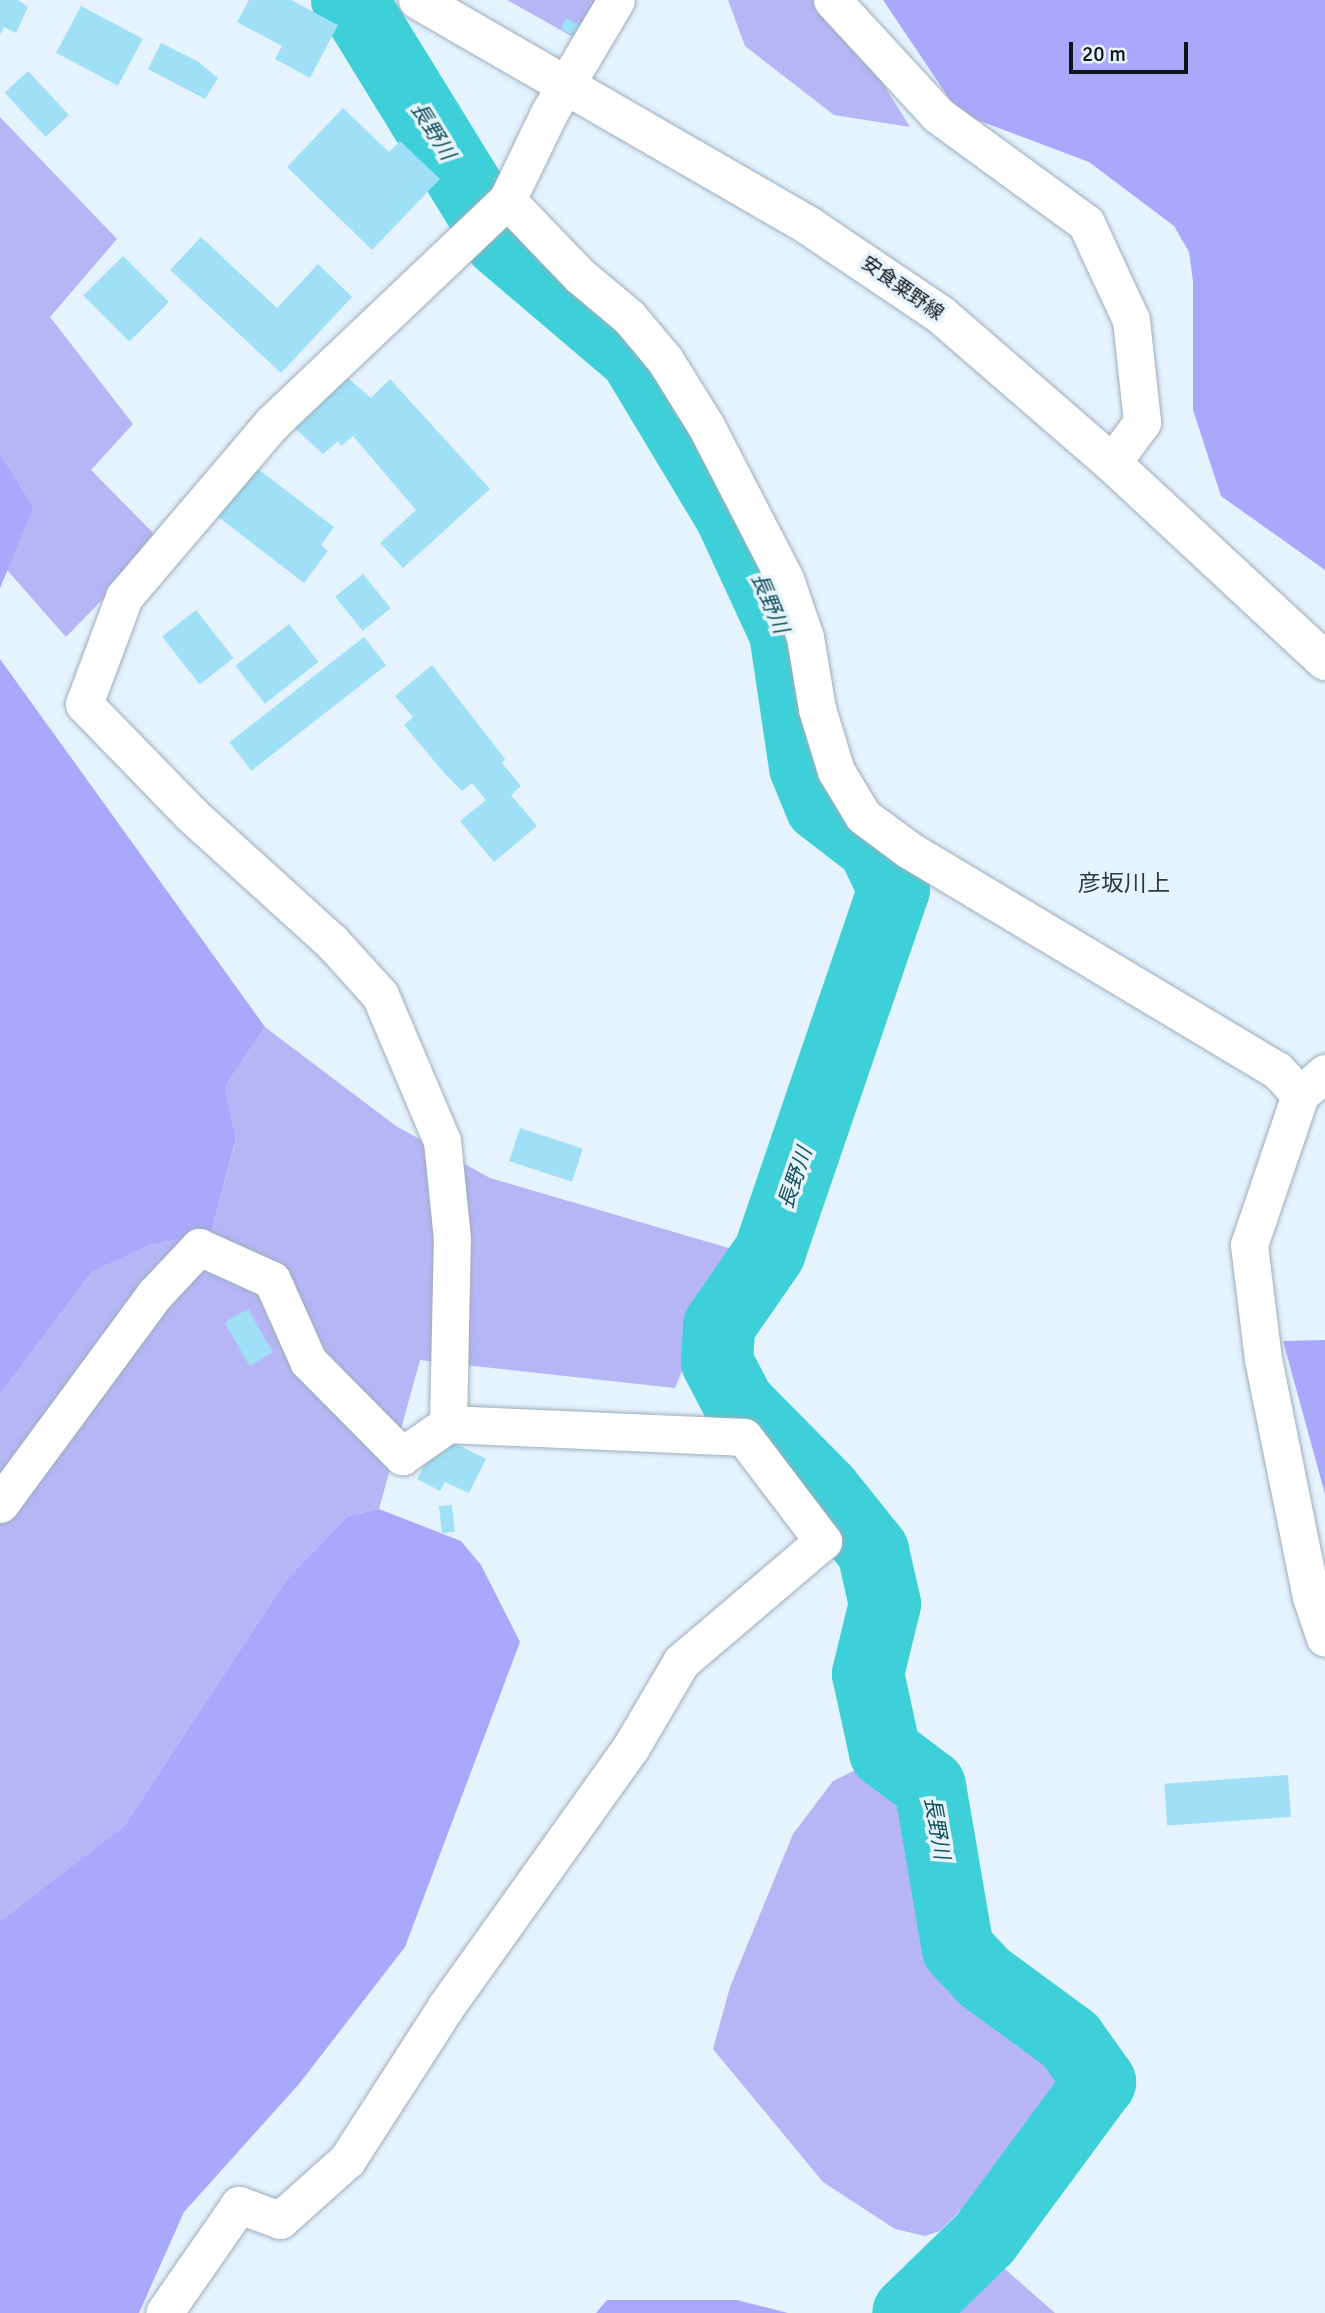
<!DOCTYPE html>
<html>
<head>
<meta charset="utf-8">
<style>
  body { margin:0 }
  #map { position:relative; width:1325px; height:2313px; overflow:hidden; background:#e5f3ff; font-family:Signika,"Noto Sans JP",sans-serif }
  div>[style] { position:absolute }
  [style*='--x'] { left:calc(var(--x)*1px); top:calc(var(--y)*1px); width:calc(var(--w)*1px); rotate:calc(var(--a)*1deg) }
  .green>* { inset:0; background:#b6b6f6 }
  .forest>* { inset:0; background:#aaa8fc }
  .river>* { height:72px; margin:-36px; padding:0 36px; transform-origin:36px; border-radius:36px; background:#3dd0d8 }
  .building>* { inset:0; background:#9fe0f6; transform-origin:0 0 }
  .roads { filter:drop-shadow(0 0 2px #9daebc) drop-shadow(0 0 2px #9daebc) }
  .street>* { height:37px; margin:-18.5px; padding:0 18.5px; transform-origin:18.5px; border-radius:18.5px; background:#fff }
  .secondary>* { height:38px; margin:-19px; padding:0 19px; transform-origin:19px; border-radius:19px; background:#fff }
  span { translate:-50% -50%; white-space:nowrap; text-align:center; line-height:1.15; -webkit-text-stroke:7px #e5f3ff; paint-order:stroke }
  .street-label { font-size:19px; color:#0d1419 }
  .water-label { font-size:21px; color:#114f52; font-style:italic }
  .quarter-label { font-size:23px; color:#2b3945 }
  .scale { position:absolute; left:1069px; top:42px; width:119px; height:32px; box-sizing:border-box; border:4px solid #0d1419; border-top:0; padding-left:9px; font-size:21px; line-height:24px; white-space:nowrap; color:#0d1419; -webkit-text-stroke:5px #e5f3ff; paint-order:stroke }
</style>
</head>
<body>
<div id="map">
  <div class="green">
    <i style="clip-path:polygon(507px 0,596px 0,575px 38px)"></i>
    <i style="clip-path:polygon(728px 0,831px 0,910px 127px,834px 115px,745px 46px)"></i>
    <i style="clip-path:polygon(0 117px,117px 239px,50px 317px,133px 424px,91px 470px,160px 540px,66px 637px,7px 570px,34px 507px,0 454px)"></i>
    <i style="clip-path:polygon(265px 1027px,396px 1126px,490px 1178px,732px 1249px,675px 1388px,420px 1360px,379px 1509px,348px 1516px,287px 1579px,124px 1826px,0 1921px,0 1394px,92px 1272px,150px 1245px,211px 1233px,236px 1140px,225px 1087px)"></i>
    <i style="clip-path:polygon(870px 1763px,915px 1784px,923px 1921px,933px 1951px,973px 1996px,1026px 2028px,1060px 2056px,1067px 2085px,1057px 2113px,940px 2231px,925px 2236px,895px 2229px,823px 2182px,713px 2049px,730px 1987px,793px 1834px,833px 1781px)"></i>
    <i style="clip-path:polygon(998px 2263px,1055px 2313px,931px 2313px)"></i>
  </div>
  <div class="forest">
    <i style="clip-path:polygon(883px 0,1325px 0,1325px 570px,1221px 496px,1193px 410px,1193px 281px,1189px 252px,1174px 226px,1089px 162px,959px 113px)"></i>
    <i style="clip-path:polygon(0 454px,34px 507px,0 588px)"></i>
    <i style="clip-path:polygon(0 659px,265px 1027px,225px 1087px,236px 1139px,211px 1233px,150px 1245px,92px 1272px,0 1394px)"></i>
    <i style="clip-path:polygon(1325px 1340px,1325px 1494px,1283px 1341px)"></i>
    <i style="clip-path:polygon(379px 1509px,461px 1541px,481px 1565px,520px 1642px,405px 1947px,299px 2084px,184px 2212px,139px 2313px,0 2313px,0 1921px,124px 1826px,287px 1579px,348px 1516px)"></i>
    <i style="clip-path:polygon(607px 2300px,737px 2300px,788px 2313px,596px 2313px)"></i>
  </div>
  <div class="river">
    <i style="--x:347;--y:0;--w:9;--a:32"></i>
    <i style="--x:355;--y:5;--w:278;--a:58.4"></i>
    <i style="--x:501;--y:242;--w:176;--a:40.4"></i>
    <i style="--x:635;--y:356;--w:184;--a:59"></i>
    <i style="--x:730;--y:514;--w:131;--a:65.2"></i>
    <i style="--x:785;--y:633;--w:135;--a:81.5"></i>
    <i style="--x:805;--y:767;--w:42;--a:67.7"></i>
    <i style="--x:821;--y:806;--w:66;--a:37.6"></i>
    <i style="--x:873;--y:846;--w:48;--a:64"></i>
    <i style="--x:894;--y:889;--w:384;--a:108.9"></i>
    <i style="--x:770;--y:1252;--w:90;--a:124.6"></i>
    <i style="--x:719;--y:1326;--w:36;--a:93"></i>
    <i style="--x:717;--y:1362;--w:47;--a:62.4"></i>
    <i style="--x:739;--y:1404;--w:122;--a:45.3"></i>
    <i style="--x:825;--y:1491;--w:77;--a:51.3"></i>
    <i style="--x:873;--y:1551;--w:54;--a:77.2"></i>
    <i style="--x:885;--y:1604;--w:72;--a:103.7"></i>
    <i style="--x:868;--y:1674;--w:80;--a:77.7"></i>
    <i style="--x:885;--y:1752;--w:56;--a:37.1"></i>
    <i style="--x:930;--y:1786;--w:165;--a:80.3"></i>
    <i style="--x:958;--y:1949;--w:38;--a:47"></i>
    <i style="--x:984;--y:1977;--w:107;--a:36.2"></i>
    <i style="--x:1070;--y:2040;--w:52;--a:54.5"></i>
    <i style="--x:1100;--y:2082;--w:194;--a:126.4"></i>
    <i style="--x:985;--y:2238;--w:107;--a:135.8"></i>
  </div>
  <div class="building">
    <i style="clip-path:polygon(0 0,18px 0,28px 7px,16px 33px,4px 27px,0 35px)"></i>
    <i style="clip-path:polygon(249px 0,291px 0,338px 25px,310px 78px,275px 59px,282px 46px,237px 22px)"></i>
    <i style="left:81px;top:6px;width:70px;height:53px;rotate:28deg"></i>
    <i style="left:566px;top:18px;width:16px;height:12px;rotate:27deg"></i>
    <i style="clip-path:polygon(161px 43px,197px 61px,218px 78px,205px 99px,148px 69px)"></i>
    <i style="left:28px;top:71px;width:60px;height:32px;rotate:47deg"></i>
    <i style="clip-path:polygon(343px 108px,389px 152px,400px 141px,440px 179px,372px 250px,287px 167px)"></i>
    <i style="clip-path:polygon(201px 237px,277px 308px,318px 264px,352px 297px,281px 373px,170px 270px)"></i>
    <i style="left:123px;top:256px;width:65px;height:56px;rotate:45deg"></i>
    <i style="clip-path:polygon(340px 371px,371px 398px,390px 379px,490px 489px,403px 568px,380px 543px,416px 510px,353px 436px,341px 446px,338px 441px,323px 454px,288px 422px)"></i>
    <i style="clip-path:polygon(254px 466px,334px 527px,321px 545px,328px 551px,304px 583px,217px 516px)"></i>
    <i style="left:363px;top:574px;width:44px;height:36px;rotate:51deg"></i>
    <i style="left:196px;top:610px;width:61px;height:43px;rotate:52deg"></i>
    <i style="left:289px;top:624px;width:48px;height:68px;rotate:52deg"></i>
    <i style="left:364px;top:637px;width:36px;height:171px;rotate:52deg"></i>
    <i style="clip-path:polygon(432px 665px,505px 759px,502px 763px,521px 786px,511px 795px,537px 826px,494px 862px,460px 821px,486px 800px,472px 783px,462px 791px,446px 775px,404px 725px,413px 717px,395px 696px)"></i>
    <i style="left:520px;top:1128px;width:66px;height:35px;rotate:18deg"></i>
    <i style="left:248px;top:1309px;width:50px;height:27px;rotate:60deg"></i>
    <i style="clip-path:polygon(439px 1435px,486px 1459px,469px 1493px,445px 1482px,440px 1491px,417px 1479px)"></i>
    <i style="left:452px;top:1505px;width:27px;height:13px;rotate:84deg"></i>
    <i style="left:1288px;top:1775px;width:42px;height:124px;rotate:86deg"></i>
  </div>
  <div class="roads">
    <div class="street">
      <i style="--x:832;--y:0;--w:156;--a:47.3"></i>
      <i style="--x:938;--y:115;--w:183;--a:36.1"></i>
      <i style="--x:1086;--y:223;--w:107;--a:65.1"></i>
      <i style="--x:1131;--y:320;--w:103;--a:83.8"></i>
      <i style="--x:1142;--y:422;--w:51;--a:126.2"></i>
      <i style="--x:507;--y:200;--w:105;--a:46.2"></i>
      <i style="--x:580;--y:276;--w:64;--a:39.9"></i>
      <i style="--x:629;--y:317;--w:56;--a:50.1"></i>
      <i style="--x:665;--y:360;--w:78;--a:58.2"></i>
      <i style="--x:706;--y:426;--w:172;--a:62.7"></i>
      <i style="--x:785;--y:579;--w:61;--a:71"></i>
      <i style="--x:805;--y:637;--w:73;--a:80.5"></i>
      <i style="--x:817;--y:709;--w:65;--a:73"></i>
      <i style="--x:836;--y:771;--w:52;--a:59"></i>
      <i style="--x:863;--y:816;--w:57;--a:36.5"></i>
      <i style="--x:909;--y:850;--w:429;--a:30.9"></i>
      <i style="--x:1277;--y:1070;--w:34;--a:47"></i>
      <i style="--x:1325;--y:1073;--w:33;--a:139"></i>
      <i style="--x:1300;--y:1095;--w:158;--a:108.8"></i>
      <i style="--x:1249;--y:1245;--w:115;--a:83"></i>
      <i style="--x:1263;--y:1359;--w:243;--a:78.6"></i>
      <i style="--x:1311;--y:1597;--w:43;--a:71.1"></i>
      <i style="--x:448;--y:1424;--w:185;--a:-88.8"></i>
      <i style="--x:452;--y:1239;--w:99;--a:-95.8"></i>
      <i style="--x:442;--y:1141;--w:159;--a:-113"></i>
      <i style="--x:380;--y:995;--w:72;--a:-132.2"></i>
      <i style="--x:332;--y:942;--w:190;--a:-137.8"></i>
      <i style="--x:191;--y:814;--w:153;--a:-134.2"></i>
      <i style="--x:84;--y:704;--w:114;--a:-69.5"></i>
      <i style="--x:124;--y:597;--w:228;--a:-49.6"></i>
      <i style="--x:272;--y:423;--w:324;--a:-43.5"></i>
      <i style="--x:507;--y:200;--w:97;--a:-64.2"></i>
      <i style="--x:549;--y:113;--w:131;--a:-59.3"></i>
      <i style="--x:0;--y:1504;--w:260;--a:-53.6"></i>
      <i style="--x:154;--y:1295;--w:66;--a:-46.8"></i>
      <i style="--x:199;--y:1247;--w:80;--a:24.3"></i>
      <i style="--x:272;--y:1280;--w:89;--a:66"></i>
      <i style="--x:308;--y:1361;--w:134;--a:45.3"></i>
      <i style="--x:402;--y:1456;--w:56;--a:-34.8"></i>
      <i style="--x:448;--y:1424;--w:296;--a:2.5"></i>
      <i style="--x:744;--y:1437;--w:131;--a:52.8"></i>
      <i style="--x:823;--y:1541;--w:187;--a:139.6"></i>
      <i style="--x:681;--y:1662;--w:99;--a:120.5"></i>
      <i style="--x:631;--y:1747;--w:320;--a:125.5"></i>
      <i style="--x:445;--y:2008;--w:181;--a:122.8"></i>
      <i style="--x:347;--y:2160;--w:90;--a:138.2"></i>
      <i style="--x:280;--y:2220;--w:44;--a:-159.9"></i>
      <i style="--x:239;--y:2205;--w:131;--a:124.8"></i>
    </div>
    <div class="secondary">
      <i style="--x:418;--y:0;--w:452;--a:30"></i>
      <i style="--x:809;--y:226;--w:159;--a:34"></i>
      <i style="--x:941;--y:315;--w:226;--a:40.9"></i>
      <i style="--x:1112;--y:463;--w:291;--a:42.9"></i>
    </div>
  </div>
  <div class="street-label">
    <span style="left:902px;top:289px;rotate:35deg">安食粟野線</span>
  </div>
  <div class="water-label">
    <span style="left:433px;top:131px;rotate:58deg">長野川</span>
    <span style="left:770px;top:603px;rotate:67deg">長野川</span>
    <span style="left:795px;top:1178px;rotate:-71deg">長野川</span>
    <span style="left:937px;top:1828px;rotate:80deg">長野川</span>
  </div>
  <div class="quarter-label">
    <span style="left:1124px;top:884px">彦坂川上</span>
  </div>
  <div class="scale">20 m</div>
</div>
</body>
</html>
